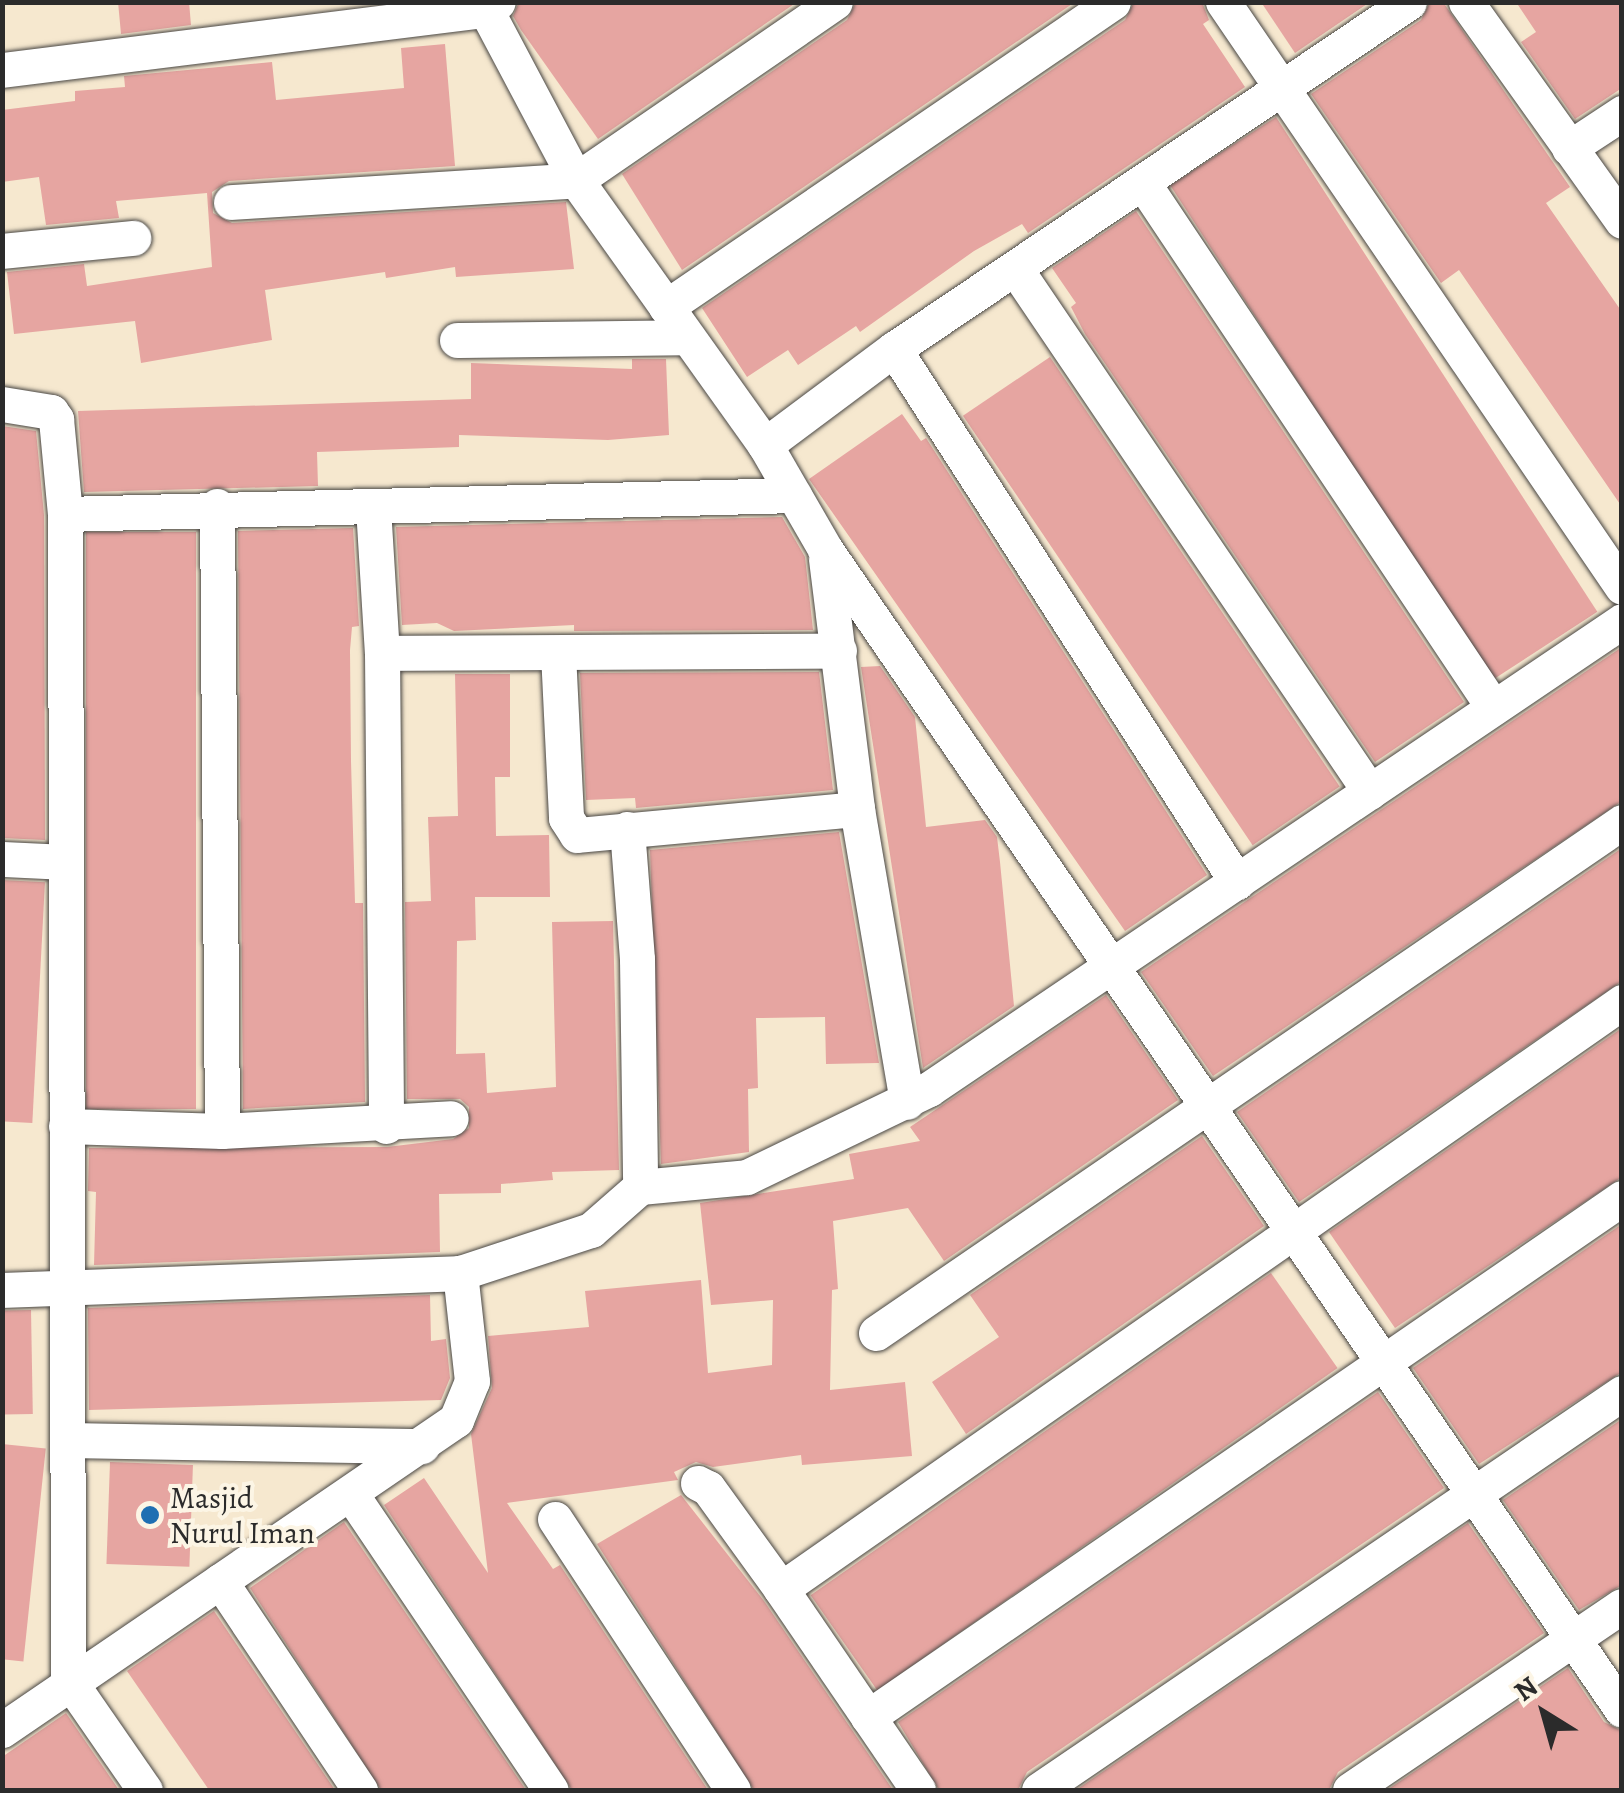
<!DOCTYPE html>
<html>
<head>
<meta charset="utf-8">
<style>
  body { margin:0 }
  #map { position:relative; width:1624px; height:1793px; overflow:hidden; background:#f6e8cf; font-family:Alegreya,serif }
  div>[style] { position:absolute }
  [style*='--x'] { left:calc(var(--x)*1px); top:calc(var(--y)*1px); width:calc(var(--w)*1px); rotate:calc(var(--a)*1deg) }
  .building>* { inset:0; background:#e6a5a1; transform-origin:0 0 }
  .roads { filter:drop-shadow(0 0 2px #494744) drop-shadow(0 0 2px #494744) }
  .minor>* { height:35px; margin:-17.5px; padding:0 17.5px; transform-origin:17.5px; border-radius:17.5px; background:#fff }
  .dots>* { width:28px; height:28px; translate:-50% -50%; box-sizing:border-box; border:5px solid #fcf5e5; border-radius:50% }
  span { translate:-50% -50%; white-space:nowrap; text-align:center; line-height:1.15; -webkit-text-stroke:8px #fcf5e5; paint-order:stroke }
  .poi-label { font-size:30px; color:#2b2b2b }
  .left { translate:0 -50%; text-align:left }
  .frame { position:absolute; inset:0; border:5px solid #2b2b2b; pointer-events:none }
  .north { position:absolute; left:1494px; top:1663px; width:100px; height:100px; -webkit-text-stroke:8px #fcf5e5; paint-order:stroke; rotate:323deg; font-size:28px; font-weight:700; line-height:40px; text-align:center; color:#2b2b2b }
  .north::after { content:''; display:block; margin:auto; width:35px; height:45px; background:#2b2b2b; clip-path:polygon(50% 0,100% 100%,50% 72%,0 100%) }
</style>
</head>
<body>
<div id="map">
  <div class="building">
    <i style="clip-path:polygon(118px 2px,189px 2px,191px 25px,121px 34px)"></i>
    <i style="clip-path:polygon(519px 2px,797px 2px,598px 139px,521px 30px,513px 16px)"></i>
    <i style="clip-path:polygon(856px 2px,1075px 2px,682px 270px,622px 174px,847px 20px)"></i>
    <i style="clip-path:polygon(1134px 2px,1202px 2px,1209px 20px,1203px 24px,1245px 87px,1028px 233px,1022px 224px,974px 251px,860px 332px,856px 326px,798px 365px,788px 350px,747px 377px,702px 308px,1125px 20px)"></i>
    <i style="clip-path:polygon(1261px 2px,1370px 2px,1295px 53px)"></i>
    <i style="clip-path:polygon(1430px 2px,1443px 2px,1570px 187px,1546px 203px,1622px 312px,1622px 507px,1459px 270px,1441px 283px,1311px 94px,1421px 20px)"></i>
    <i style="clip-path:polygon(1516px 2px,1622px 2px,1622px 88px,1575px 119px,1521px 42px,1536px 32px)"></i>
    <i style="clip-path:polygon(445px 44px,455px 166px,229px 181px,212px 192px,213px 213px,232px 223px,566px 202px,574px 269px,456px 277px,455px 267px,386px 278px,385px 272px,265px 290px,272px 340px,141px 363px,135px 321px,14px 334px,7px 272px,84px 264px,87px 286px,212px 267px,207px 193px,116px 201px,119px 218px,46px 225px,39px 177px,2px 182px,2px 110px,75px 101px,75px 91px,125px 87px,124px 76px,272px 62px,276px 100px,404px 88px,401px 48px)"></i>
    <i style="left:1276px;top:117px;width:590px;height:126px;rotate:57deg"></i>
    <i style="clip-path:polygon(1136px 211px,1464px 702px,1375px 762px,1085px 334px,1071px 307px,1076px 303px,1052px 268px)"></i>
    <i style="left:1050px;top:357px;width:518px;height:105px;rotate:56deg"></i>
    <i style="clip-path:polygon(632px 359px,666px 359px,669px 435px,608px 440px,459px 435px,459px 447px,317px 452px,318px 486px,84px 492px,78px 411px,471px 399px,471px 363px,632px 369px)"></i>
    <i style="clip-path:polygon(902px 414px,921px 441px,926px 438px,1207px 875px,1125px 931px,809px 479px)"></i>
    <i style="clip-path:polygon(2px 426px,36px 431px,44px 515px,45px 840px,2px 838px)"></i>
    <i style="clip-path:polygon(782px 517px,805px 557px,813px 630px,574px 631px,574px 625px,454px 631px,437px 623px,402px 625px,396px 527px)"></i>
    <i style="clip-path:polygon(353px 528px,359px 626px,352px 627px,350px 650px,351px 761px,355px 903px,363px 903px,365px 1102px,243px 1109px,238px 531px)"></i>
    <i style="left:196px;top:532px;width:577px;height:110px;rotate:90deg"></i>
    <i style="clip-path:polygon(1622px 647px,1622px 801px,1213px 1076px,1141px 972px)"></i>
    <i style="clip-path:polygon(880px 666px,915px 717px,926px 827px,985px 820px,997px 837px,1000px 862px,1014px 1006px,923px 1068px,861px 667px)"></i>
    <i style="clip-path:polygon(819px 672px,833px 790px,636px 808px,635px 798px,586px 800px,580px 673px)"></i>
    <i style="clip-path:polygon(455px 674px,510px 674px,510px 777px,495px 777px,496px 836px,549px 835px,550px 897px,475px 897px,476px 940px,457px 941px,456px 1054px,485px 1053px,487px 1093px,556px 1087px,552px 922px,613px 921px,619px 1170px,552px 1172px,553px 1180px,501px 1184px,501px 1193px,439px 1194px,440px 1252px,94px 1265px,96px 1192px,88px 1191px,89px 1148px,387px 1147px,453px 1139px,469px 1128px,469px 1107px,460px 1099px,407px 1099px,405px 902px,431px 901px,428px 817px,458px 816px)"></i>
    <i style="clip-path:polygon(839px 832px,879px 1063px,826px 1064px,825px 1017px,756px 1018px,758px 1088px,748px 1089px,749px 1152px,661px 1164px,650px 850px)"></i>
    <i style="clip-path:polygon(1622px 848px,1622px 981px,1299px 1202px,1237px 1112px)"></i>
    <i style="left:2px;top:880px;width:43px;height:241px;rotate:3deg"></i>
    <i style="clip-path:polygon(1106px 995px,1178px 1100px,944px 1261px,908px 1208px,833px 1221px,838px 1289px,832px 1290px,830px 1390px,905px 1382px,912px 1456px,802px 1465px,801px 1455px,713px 1467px,696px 1462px,674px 1472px,678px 1480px,507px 1503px,553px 1569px,560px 1565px,708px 1790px,572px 1790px,384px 1505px,424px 1478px,488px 1573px,471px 1434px,492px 1388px,488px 1336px,589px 1327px,585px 1291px,701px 1280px,708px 1373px,772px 1365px,773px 1300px,711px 1305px,700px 1203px,854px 1179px,849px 1154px,920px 1141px,910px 1127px)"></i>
    <i style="clip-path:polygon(1622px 1028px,1622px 1177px,1395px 1328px,1329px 1232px)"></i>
    <i style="clip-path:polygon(1202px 1136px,1264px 1226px,966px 1434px,932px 1382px,999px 1337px,970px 1295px)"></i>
    <i style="clip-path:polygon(1622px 1224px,1622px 1372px,1479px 1464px,1413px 1368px)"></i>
    <i style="left:1271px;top:1273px;width:116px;height:562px;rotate:55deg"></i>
    <i style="clip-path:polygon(430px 1295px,431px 1341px,446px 1339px,450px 1378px,441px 1400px,89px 1410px,88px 1308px)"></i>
    <i style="left:31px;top:1310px;width:104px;height:29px;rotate:89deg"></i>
    <i style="clip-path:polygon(1378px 1392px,1444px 1488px,1027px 1772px,1018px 1790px,939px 1790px,898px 1722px)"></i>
    <i style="clip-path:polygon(1622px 1419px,1622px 1585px,1579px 1610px,1503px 1500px)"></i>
    <i style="left:2px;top:1444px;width:44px;height:214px;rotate:6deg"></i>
    <i style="left:110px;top:1462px;width:83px;height:102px;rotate:2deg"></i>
    <i style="clip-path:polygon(681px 1495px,764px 1601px,893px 1790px,754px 1790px,597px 1544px)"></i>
    <i style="clip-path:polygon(344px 1522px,526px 1790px,381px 1790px,250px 1588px)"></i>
    <i style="clip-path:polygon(1468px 1523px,1544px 1633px,1338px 1772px,1329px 1790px,1076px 1790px)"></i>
    <i style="clip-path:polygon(214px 1611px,335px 1790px,209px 1790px,127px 1671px)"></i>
    <i style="clip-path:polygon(1568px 1668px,1604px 1722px,1622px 1731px,1622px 1790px,1387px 1790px)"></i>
    <i style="clip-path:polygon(66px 1713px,119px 1790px,2px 1790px,2px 1757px)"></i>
  </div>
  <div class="roads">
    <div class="minor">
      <i style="--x:1223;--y:2;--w:708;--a:55.7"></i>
      <i style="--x:1466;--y:2;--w:269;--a:54.5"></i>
      <i style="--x:486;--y:10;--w:192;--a:62.1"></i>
      <i style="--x:576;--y:180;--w:325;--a:54.5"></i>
      <i style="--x:765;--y:445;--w:120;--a:60"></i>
      <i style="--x:825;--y:549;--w:1408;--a:55.53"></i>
      <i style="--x:2;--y:70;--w:488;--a:-7.1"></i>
      <i style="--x:486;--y:10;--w:14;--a:-34"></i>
      <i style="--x:1569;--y:148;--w:64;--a:-33.4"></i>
      <i style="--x:1145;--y:186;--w:627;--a:56.26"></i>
      <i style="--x:231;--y:202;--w:346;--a:-3.6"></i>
      <i style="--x:576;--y:180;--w:314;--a:-34.5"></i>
      <i style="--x:2;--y:251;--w:132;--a:-5.7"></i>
      <i style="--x:1017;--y:271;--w:629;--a:55.88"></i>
      <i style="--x:666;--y:307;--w:541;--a:-34.31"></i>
      <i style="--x:457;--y:340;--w:230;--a:-0.7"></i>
      <i style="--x:894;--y:349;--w:634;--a:57.24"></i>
      <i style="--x:2;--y:404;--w:50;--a:9.3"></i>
      <i style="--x:51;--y:412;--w:9;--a:54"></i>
      <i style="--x:56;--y:419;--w:95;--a:84.6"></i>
      <i style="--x:65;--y:514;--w:1165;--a:89.85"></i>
      <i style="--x:68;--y:1679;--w:135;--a:55.3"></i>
      <i style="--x:765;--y:445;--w:161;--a:-36.7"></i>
      <i style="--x:894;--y:349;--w:621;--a:-33.97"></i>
      <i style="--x:217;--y:506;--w:625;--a:89.54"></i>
      <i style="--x:373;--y:507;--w:146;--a:86.5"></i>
      <i style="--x:382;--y:653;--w:473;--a:89.5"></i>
      <i style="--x:65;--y:514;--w:729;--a:-1.49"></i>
      <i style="--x:826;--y:559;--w:252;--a:82.9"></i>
      <i style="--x:857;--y:809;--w:297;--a:80.3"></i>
      <i style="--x:382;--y:653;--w:457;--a:-0.3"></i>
      <i style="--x:558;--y:653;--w:165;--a:87.2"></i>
      <i style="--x:566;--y:818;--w:20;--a:57"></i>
      <i style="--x:577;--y:835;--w:281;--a:-5.3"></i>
      <i style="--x:627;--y:829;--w:130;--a:85.6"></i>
      <i style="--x:637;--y:959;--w:228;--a:89.2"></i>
      <i style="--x:2;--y:859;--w:63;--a:2.7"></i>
      <i style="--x:66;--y:1126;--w:156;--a:1.8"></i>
      <i style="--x:222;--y:1131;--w:229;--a:-3.2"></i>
      <i style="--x:2;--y:1290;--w:458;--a:-2.1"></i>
      <i style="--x:460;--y:1273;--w:138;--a:-18.2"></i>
      <i style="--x:591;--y:1230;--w:65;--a:-41.3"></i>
      <i style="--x:640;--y:1187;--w:107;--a:-5.3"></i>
      <i style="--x:747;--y:1177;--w:202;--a:-25.8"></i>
      <i style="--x:929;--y:1089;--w:836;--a:-34.03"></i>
      <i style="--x:876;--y:1333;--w:904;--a:-34.41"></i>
      <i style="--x:71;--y:1440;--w:351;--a:1"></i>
      <i style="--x:698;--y:1483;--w:11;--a:27"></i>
      <i style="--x:708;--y:1488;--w:125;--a:54.1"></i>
      <i style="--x:781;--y:1589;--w:243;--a:55.7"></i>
      <i style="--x:351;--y:1494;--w:357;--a:56"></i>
      <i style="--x:555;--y:1519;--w:324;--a:56.7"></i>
      <i style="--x:220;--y:1581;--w:252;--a:56.2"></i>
      <i style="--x:781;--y:1589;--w:1026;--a:-34.91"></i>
      <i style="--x:868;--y:1717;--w:915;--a:-34.54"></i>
      <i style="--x:2;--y:1730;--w:550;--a:-34.33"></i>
      <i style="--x:456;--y:1420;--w:42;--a:-67.7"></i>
      <i style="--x:472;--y:1381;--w:109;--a:-96.3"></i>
      <i style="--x:1039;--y:1790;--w:705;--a:-34.25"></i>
      <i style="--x:1350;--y:1790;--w:328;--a:-34.1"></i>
    </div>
  </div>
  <div class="dots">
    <i style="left:150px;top:1515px;background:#1f6fb2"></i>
  </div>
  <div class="poi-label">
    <span class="left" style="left:170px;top:1515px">Masjid<br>Nurul Iman</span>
  </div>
  <div class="frame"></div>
  <div class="north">N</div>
</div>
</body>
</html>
